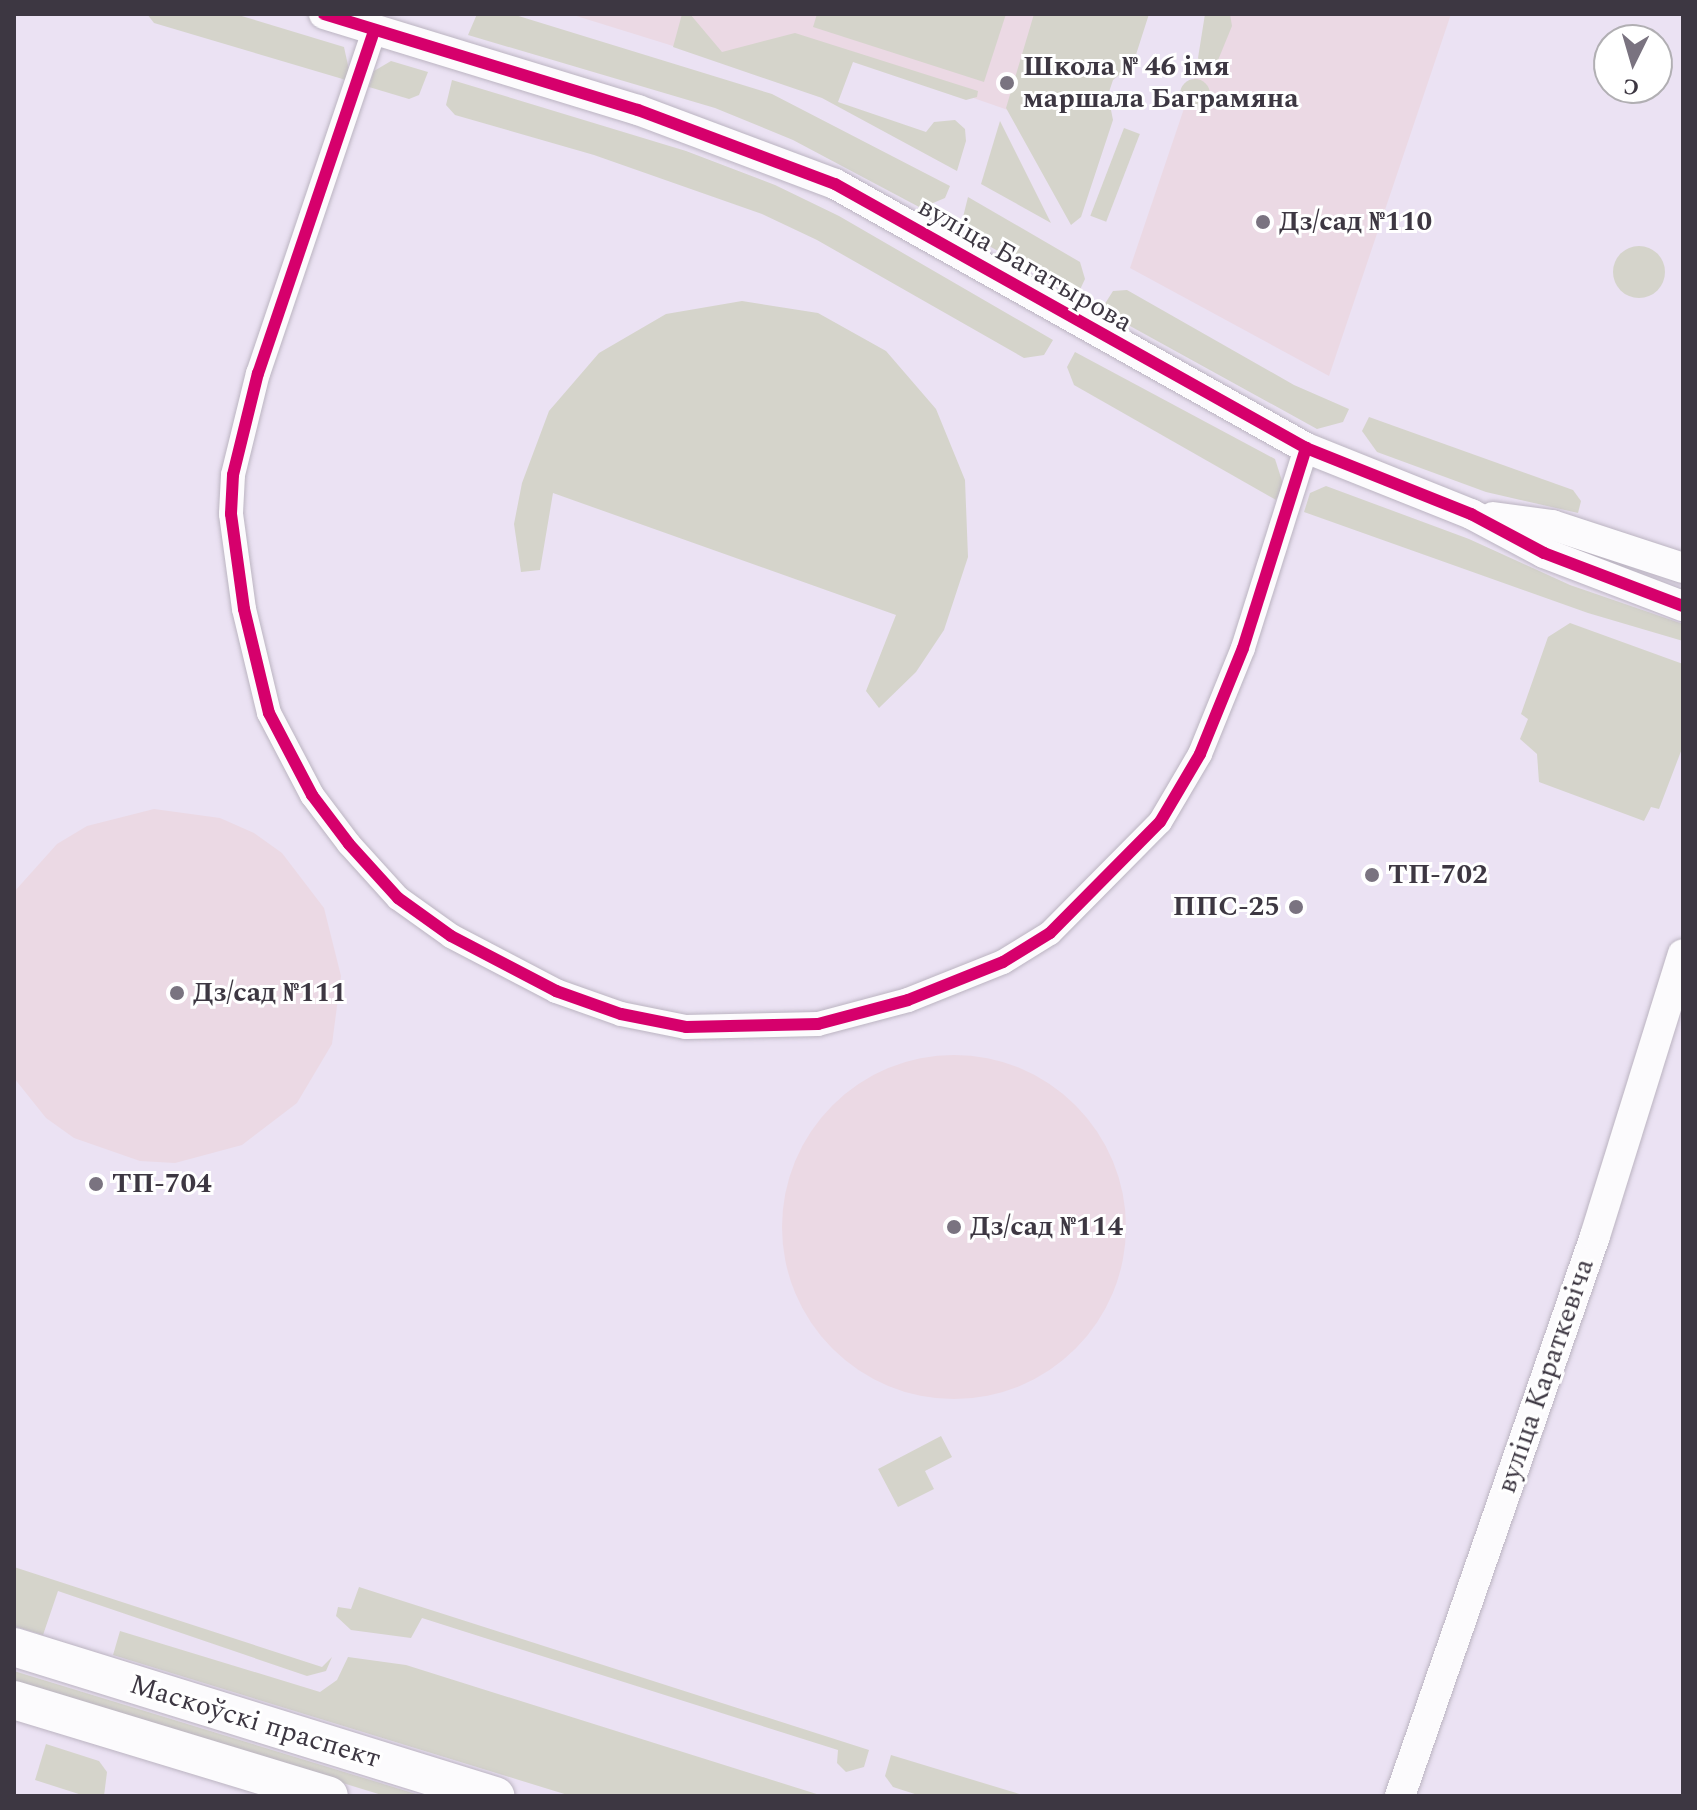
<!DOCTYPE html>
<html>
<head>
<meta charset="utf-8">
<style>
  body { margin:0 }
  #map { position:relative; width:1697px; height:1810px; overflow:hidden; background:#ebe2f3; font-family:Spectral,serif }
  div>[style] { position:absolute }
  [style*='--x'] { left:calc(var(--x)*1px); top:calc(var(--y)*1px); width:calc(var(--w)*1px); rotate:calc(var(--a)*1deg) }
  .commercial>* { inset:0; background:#ebd9e4 }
  .round { border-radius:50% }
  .green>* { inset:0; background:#d5d4cb; transform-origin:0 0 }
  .roads { filter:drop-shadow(0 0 2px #bbb4c1) drop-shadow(0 0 2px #bbb4c1) }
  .minor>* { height:24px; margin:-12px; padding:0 12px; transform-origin:12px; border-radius:12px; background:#fcfbfd }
  .tertiary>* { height:30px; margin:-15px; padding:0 15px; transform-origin:15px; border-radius:15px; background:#fcfbfd }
  .primary>* { height:38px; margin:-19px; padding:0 19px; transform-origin:19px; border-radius:19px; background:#fcfbfd }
  .cycleway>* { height:12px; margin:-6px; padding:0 6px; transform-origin:6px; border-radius:6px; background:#d6006c }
  .dots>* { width:22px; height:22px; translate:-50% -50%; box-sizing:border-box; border:4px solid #fff; border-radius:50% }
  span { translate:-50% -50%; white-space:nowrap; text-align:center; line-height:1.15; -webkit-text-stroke:6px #fff; paint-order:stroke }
  .poi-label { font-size:28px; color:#3d3742; font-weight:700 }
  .left { translate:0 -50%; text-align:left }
  .right { translate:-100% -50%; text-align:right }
  .street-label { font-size:28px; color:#3d3742 }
  .frame { position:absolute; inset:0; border:16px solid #3d3742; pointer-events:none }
  .north { position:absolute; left:1593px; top:24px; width:80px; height:80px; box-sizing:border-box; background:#fff; border:2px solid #b1afb3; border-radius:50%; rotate:185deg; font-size:22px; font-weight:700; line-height:32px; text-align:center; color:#3d3742 }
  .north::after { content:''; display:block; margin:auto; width:28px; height:36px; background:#7a7380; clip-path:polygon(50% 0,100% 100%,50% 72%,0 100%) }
</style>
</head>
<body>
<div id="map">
  <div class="commercial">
    <i style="clip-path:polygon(570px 14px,1103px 14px,1065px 130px,804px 39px,731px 64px)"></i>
    <i style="clip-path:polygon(1216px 14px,1451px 14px,1329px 376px,1130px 268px)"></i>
    <i style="clip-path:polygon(154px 809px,220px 818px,254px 833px,282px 853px,324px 908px,341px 976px,332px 1044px,297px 1103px,242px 1145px,175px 1163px,140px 1161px,74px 1138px,46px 1118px,14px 1078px,14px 892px,57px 844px,87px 826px)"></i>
    <i class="round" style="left:782px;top:1055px;width:344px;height:344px"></i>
  </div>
  <div class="green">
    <i style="clip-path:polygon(147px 14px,235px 14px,344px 47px,349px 70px,346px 80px,154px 23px)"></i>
    <i style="clip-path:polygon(477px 14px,512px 14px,772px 94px,950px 186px,945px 198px,921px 208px,793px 140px,715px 108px,468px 35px)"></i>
    <i style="clip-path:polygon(682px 14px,690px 14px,722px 52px,795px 33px,978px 91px,977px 97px,966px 100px,853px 62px,838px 102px,926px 132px,934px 122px,955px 120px,965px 129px,966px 141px,957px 171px,822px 98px,673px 47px)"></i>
    <i style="clip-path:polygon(817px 14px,1006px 14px,984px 82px,813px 27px)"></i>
    <i style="clip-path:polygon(1034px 14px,1149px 14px,1133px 64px,1113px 80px,1108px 95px,1113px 120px,1081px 217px,1071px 225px,1006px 108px)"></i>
    <i style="clip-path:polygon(1205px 14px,1230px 14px,1232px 26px,1214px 70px,1204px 69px,1198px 58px)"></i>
    <i style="clip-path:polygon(391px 61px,428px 72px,419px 95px,409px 99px,369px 87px,374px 71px)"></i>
    <i class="round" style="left:1180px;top:79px;width:30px;height:30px"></i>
    <i style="clip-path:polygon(452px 80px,686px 151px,775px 185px,839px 216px,1053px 340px,1044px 355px,1024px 358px,817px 240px,762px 214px,594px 155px,455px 115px,446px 105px)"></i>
    <i style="clip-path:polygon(1000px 121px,1051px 223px,981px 184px)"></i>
    <i style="left:1124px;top:128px;width:17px;height:94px;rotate:21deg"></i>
    <i style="clip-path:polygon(968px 197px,1080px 262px,1085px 279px,1077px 296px,968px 234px,962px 221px)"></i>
    <i class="round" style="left:1613px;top:246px;width:52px;height:52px"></i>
    <i style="clip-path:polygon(1127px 290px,1294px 385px,1349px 409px,1343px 422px,1317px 429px,1101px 310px,1113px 291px)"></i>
    <i style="clip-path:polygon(742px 301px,818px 313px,886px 351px,936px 409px,965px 480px,968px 557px,944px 630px,916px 672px,879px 708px,866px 691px,896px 615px,553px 493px,540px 570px,521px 572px,514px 524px,522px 483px,549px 411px,599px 353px,666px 314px)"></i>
    <i style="clip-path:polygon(1075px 352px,1275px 459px,1284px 487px,1276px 500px,1074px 385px,1067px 367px)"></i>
    <i style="clip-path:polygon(1369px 417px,1573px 490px,1581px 501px,1578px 513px,1486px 492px,1377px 452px,1362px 431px)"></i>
    <i style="clip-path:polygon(1326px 486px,1469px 539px,1570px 585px,1683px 624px,1683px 641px,1588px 613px,1304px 512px,1310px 493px)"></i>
    <i style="clip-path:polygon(1570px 623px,1683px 664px,1683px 746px,1659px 809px,1651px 807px,1644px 821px,1539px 782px,1537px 754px,1520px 739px,1528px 719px,1521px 714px,1548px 637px)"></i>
    <i style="clip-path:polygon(941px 1436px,952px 1457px,925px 1471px,934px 1489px,898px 1507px,878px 1469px)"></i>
    <i style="clip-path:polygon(14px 1567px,322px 1667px,332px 1657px,326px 1671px,307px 1676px,58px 1591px,43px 1635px,14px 1626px)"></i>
    <i style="clip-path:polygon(359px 1587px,869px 1750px,864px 1767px,846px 1772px,837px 1763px,838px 1750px,422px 1618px,411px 1638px,351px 1630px,336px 1616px,338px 1607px,351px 1609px)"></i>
    <i style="clip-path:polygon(120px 1631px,320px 1692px,337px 1680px,348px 1657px,406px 1665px,823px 1796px,571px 1796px,113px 1655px)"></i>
    <i style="left:14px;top:1671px;width:422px;height:11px;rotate:17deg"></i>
    <i style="clip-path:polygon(46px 1744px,99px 1761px,107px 1772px,104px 1796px,85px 1796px,35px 1780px)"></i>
    <i style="clip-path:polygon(891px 1755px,1026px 1796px,921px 1796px,893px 1787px,885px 1776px)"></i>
  </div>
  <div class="roads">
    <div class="minor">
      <i style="--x:374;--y:31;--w:361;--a:108.7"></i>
      <i style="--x:258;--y:373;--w:105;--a:103.8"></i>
      <i style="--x:233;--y:475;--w:39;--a:93"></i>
      <i style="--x:231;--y:514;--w:96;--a:82.2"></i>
      <i style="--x:244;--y:609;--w:107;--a:76.5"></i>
      <i style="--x:269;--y:713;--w:93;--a:62.3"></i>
      <i style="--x:312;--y:795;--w:61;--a:52.9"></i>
      <i style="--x:349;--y:844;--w:73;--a:47.8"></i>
      <i style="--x:398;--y:898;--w:65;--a:35.6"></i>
      <i style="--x:451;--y:936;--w:119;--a:27.6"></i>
      <i style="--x:556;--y:991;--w:69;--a:19.5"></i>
      <i style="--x:621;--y:1014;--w:66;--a:11.3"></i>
      <i style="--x:686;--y:1027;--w:132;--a:-1.3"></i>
      <i style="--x:818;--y:1024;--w:93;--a:-14.9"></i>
      <i style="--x:908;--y:1000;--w:102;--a:-21.8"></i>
      <i style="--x:1003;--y:962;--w:55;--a:-31.7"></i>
      <i style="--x:1050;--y:933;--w:156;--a:-45.3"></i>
      <i style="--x:1160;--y:822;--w:79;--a:-59.5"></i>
      <i style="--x:1200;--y:754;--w:114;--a:-67.9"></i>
      <i style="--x:1243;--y:648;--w:210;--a:-72.5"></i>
    </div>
    <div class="tertiary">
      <i style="--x:324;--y:14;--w:328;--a:17"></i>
      <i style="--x:638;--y:110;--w:210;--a:20.6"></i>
      <i style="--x:835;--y:184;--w:540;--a:29.27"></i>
      <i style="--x:1306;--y:448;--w:178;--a:21.8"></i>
      <i style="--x:1471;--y:514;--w:83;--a:28.1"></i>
      <i style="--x:1544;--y:553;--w:149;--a:20.9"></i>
      <i style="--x:1493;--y:517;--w:60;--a:7.7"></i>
      <i style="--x:1552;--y:525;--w:138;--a:18.2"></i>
      <i style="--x:1400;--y:1796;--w:593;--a:-70.8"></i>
      <i style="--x:1595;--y:1236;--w:295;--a:-72.7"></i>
    </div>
    <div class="primary">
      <i style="--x:14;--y:1647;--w:504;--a:17.21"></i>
      <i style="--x:14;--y:1700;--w:329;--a:16.9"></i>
    </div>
  </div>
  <div class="cycleway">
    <i style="--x:324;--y:14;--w:328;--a:17"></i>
    <i style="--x:638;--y:110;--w:210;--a:20.6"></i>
    <i style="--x:835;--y:184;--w:540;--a:29.27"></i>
    <i style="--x:1306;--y:448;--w:178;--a:21.8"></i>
    <i style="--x:1471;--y:514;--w:83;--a:28.1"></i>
    <i style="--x:1544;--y:553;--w:149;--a:20.9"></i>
    <i style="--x:374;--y:31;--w:361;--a:108.7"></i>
    <i style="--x:258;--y:373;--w:105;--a:103.8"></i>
    <i style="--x:233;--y:475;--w:39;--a:93"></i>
    <i style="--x:231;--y:514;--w:96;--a:82.2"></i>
    <i style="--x:244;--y:609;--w:107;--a:76.5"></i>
    <i style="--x:269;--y:713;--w:93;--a:62.3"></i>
    <i style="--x:312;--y:795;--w:61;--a:52.9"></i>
    <i style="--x:349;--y:844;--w:73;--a:47.8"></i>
    <i style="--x:398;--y:898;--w:65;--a:35.6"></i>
    <i style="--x:451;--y:936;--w:119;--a:27.6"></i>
    <i style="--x:556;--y:991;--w:69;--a:19.5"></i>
    <i style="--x:621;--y:1014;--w:66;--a:11.3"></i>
    <i style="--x:686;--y:1027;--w:132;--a:-1.3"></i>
    <i style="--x:818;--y:1024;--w:93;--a:-14.9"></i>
    <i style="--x:908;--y:1000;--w:102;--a:-21.8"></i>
    <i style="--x:1003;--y:962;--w:55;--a:-31.7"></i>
    <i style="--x:1050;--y:933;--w:156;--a:-45.3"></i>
    <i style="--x:1160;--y:822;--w:79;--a:-59.5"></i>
    <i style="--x:1200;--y:754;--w:114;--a:-67.9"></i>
    <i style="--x:1243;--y:648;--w:210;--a:-72.5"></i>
  </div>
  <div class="dots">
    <i style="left:1007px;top:83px;background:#7a7380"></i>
    <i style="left:1263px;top:222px;background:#7a7380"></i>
    <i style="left:1372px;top:875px;background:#7a7380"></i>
    <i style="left:1296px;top:907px;background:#7a7380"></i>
    <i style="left:177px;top:993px;background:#7a7380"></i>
    <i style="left:96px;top:1184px;background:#7a7380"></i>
    <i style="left:954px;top:1227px;background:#7a7380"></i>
  </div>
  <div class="poi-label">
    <span class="left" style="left:1023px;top:83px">Школа № 46 імя<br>маршала Баграмяна</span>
    <span class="left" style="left:1279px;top:222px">Дз/сад №110</span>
    <span class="left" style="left:1388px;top:875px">ТП-702</span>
    <span class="right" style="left:1280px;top:907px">ППС-25</span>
    <span class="left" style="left:193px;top:993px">Дз/сад №111</span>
    <span class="left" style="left:112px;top:1184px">ТП-704</span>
    <span class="left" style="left:970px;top:1227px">Дз/сад №114</span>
  </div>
  <div class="street-label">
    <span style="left:1025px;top:265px;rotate:30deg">вуліца Багатырова</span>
    <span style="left:1546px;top:1376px;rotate:-71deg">вуліца Караткевіча</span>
    <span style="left:255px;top:1722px;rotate:17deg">Маскоўскі праспект</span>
  </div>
  <div class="frame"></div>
  <div class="north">С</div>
</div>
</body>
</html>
